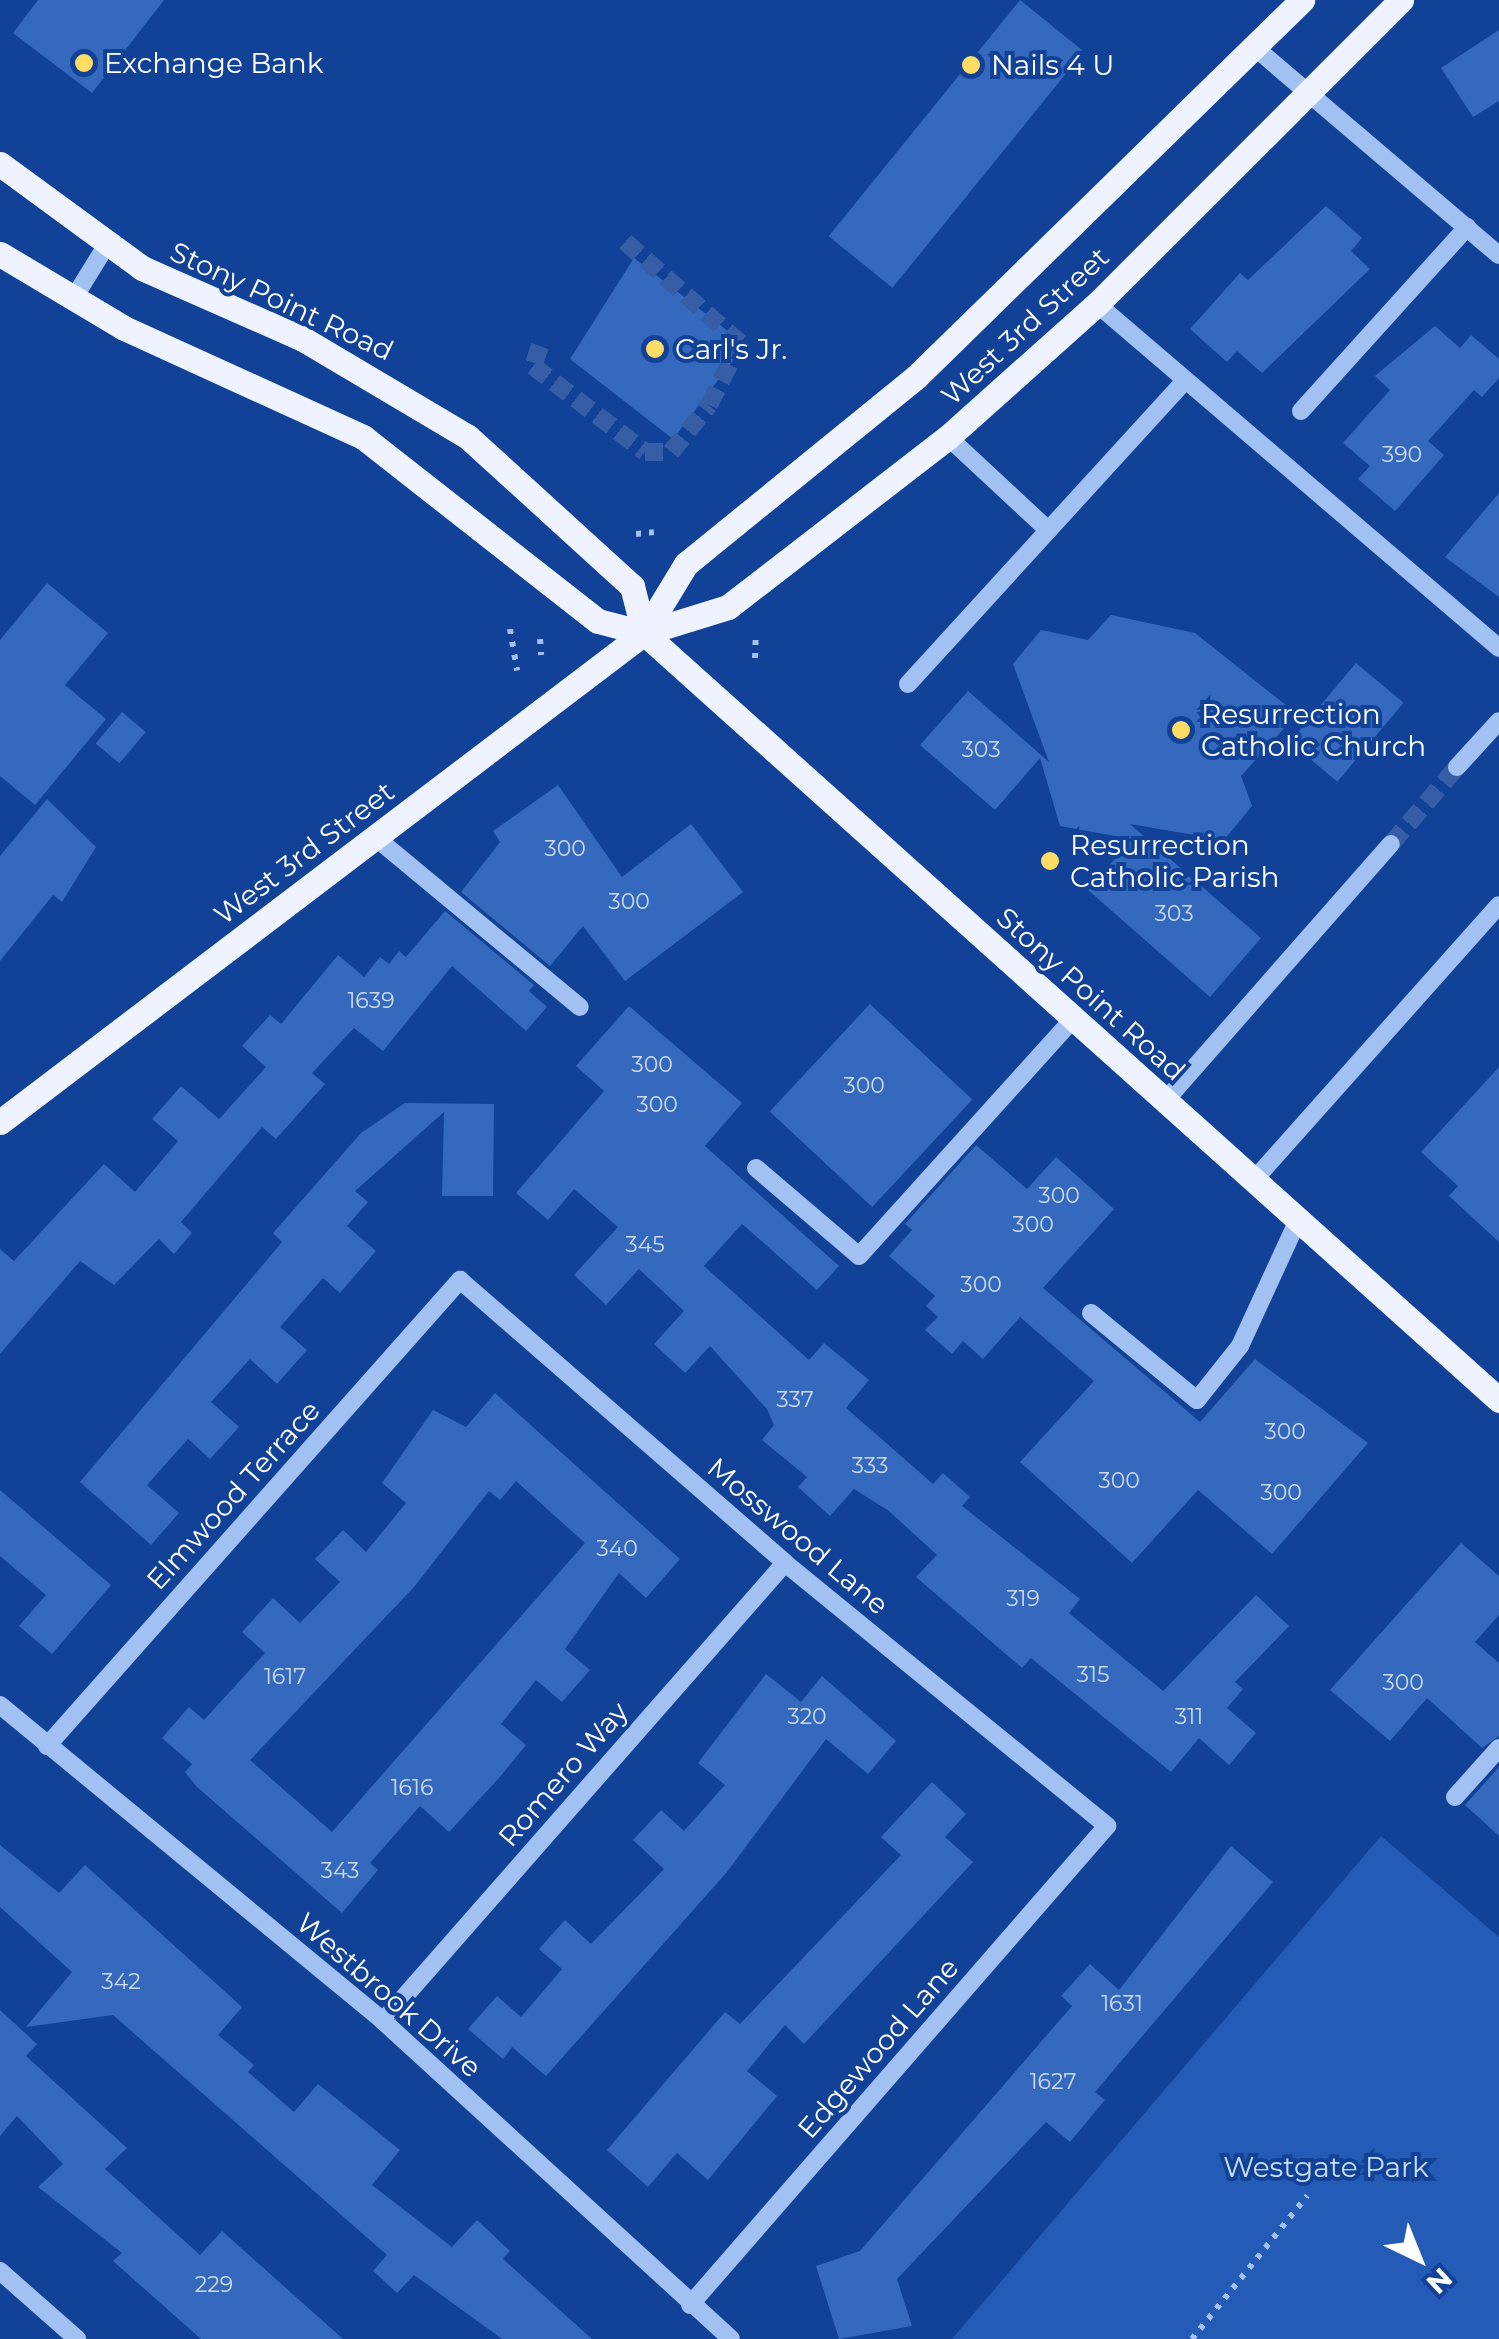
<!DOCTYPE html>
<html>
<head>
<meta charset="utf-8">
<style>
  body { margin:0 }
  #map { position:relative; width:1499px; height:2339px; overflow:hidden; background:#114297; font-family:Montserrat,sans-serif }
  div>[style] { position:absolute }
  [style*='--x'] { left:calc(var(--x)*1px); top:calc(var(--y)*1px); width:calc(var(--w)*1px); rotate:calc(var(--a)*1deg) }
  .green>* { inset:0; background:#245bb6 }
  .building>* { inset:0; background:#3569bd; transform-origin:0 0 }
  .minor-tunnel>* { height:18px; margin-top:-9px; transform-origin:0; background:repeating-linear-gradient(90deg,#355ea7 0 18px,transparent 0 27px) }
  .path>* { height:6px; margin-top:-3px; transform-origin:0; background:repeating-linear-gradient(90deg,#a2c1f3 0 5px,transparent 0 13px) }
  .minor>* { height:18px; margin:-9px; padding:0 9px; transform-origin:9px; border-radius:9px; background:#a2c1f3 }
  .major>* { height:25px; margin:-12.5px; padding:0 12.5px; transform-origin:12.5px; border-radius:12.5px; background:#eef3ff }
  .dots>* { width:28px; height:28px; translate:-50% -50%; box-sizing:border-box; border:5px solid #114297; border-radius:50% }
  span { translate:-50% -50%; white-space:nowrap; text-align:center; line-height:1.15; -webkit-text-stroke:8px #114297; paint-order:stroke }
  .number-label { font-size:22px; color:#ccdaee }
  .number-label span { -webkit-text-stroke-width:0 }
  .poi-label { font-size:28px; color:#fff }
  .left { translate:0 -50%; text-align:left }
  .street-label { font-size:28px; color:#fff }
  .park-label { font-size:28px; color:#c9ddfd }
  .north { position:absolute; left:1369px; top:2209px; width:100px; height:100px; -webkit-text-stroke:8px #114297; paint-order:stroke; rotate:137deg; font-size:28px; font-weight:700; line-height:40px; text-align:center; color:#fff }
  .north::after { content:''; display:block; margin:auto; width:35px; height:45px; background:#fff; clip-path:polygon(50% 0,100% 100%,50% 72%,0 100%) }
</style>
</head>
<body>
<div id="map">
  <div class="green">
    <i style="clip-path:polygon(1381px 1836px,1499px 1937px,1499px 2339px,952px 2339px)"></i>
  </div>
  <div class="building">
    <i style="clip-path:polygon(38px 0,164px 0,92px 93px,13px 33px)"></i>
    <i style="left:1020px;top:0;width:82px;height:304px;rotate:39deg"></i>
    <i style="clip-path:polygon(1499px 30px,1499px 101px,1473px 117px,1441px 68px)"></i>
    <i style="clip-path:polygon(1326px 206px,1362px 238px,1351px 251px,1370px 269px,1262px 373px,1237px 351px,1227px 362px,1190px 329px,1240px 273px,1248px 280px)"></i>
    <i style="clip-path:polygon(634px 258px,733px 335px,726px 345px,738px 354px,673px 439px,570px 359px)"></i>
    <i style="clip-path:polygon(1435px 326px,1460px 348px,1471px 335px,1499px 359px,1499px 378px,1482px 397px,1474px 390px,1428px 441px,1444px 455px,1395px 511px,1358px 479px,1370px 466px,1343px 443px,1390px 390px,1375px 376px)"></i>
    <i style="clip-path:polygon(1499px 493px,1499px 597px,1445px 557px)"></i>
    <i style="clip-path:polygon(47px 583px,108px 633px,65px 685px,106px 719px,35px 805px,0 776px,0 640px)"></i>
    <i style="clip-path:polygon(1111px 615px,1195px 633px,1297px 714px,1241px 776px,1252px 806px,1224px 840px,1130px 824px,1261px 938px,1210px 997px,1088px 890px,1132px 839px,1060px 826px,1040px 758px,995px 810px,920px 745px,968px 691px,1049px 762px,1013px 664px,1041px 630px,1088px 640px)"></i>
    <i style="left:1356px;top:663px;width:62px;height:103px;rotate:40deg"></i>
    <i style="left:122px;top:712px;width:31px;height:41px;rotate:40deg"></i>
    <i style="clip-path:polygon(558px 785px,622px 877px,691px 824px,743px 892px,625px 981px,583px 926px,550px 966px,461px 892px,500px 842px,493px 831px)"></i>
    <i style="clip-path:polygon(47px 799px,96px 847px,62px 902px,53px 895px,0 961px,0 856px)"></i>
    <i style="clip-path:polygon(445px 911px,534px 985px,529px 991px,547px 1007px,526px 1031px,452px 966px,383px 1051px,354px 1028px,312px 1073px,325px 1084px,276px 1139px,262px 1127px,181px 1222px,192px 1233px,174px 1254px,159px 1239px,114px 1285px,80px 1261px,0 1354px,0 1249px,14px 1261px,104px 1164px,135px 1192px,178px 1141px,152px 1119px,181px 1086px,219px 1119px,266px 1067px,242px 1046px,270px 1015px,281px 1024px,338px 955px,364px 977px,380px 957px,389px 964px,399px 951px,406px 957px)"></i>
    <i style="left:870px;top:1004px;width:140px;height:147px;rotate:43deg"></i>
    <i style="clip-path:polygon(629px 1006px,742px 1103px,705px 1146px,839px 1266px,817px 1290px,742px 1224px,704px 1266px,809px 1360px,824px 1343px,869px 1380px,846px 1408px,933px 1484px,943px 1473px,970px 1497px,962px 1506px,1080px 1599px,1069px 1613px,1163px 1691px,1256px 1595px,1289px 1626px,1235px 1682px,1243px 1689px,1227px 1708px,1256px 1733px,1229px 1765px,1199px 1738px,1171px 1772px,1031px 1658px,1022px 1668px,916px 1577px,937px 1555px,889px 1511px,854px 1489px,830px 1516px,798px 1487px,807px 1477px,762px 1440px,774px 1425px,767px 1409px,710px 1346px,685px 1373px,654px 1344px,684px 1311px,639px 1269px,606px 1305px,574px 1275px,618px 1227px,574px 1189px,548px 1220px,516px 1193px,604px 1091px,576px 1066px)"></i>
    <i style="clip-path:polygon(1499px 1067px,1499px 1242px,1449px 1196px,1458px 1186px,1421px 1152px)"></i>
    <i style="clip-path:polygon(405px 1103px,494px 1104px,493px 1196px,442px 1196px,444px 1112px,355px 1191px,368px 1202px,347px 1226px,376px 1251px,340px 1293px,323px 1278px,280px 1327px,307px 1350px,277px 1384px,250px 1359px,211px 1402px,239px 1427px,210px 1459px,188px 1439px,147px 1485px,179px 1513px,151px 1545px,80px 1482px,282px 1242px,273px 1233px,361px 1133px)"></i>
    <i style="clip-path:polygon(976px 1145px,1027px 1189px,1056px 1157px,1114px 1209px,1043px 1288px,1200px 1422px,1255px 1359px,1368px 1443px,1272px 1554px,1198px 1490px,1132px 1563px,1020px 1462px,1094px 1381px,1020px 1317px,983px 1359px,963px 1341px,952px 1354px,925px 1330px,938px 1317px,926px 1306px,935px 1296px,889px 1256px,912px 1230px,905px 1224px)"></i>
    <i style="clip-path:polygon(evenodd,495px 1393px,680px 1559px,646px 1598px,619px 1573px,565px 1649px,590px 1670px,562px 1702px,536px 1680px,501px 1724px,526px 1745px,499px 1778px,449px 1832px,420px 1806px,370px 1863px,378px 1870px,342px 1913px,197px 1787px,185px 1772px,192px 1764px,162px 1738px,189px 1707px,204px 1720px,265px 1653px,242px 1632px,273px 1598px,300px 1623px,340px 1582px,315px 1559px,343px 1530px,366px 1552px,406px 1503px,382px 1483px,433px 1410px,466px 1427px,495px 1393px,516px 1481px,585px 1543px,332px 1832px,250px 1760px,414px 1587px,489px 1491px,500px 1500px,516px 1481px)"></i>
    <i style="clip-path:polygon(0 1490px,111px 1585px,52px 1654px,19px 1626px,46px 1595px,0 1556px)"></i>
    <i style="clip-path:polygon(1461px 1543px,1499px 1576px,1499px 1615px,1475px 1642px,1499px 1663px,1499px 1736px,1482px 1748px,1427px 1698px,1390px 1741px,1330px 1690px)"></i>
    <i style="clip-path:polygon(766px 1674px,801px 1702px,822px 1676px,896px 1741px,868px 1774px,826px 1739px,727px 1872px,546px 2076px,512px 2047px,503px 2059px,468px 2029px,497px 1996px,521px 2017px,562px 1969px,539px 1949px,565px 1920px,591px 1944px,664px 1869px,633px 1840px,661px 1810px,684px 1831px,725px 1785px,698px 1763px)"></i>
    <i style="clip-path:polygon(1499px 1767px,1499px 1836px,1465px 1805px)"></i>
    <i style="clip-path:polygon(932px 1782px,966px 1814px,945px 1837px,973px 1862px,804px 2044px,785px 2025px,747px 2071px,777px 2096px,708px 2180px,677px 2153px,648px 2187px,607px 2150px,725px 2012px,740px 2024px,901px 1855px,881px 1837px)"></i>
    <i style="clip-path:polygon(0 1845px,59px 1893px,85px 1865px,242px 2007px,218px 2035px,254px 2065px,248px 2072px,294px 2112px,318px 2084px,400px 2150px,372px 2185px,452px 2247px,477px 2220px,510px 2251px,503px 2259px,592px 2339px,502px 2339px,414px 2275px,397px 2293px,373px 2271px,387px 2255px,113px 2015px,26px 2027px,72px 1972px,0 1907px)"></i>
    <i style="clip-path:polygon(1231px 1846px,1273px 1882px,1095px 2092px,1105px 2100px,1070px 2142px,1046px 2122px,897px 2279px,912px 2326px,839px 2339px,816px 2266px,860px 2251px,1072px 2006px,1061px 1996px,1090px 1964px,1119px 1990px)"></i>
    <i style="clip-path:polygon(0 2010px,37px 2044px,26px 2056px,127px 2148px,105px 2169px,200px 2255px,222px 2231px,343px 2339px,201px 2339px,113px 2261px,122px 2253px,38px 2187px,63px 2164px,17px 2116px,0 2136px)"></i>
  </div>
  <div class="minor-tunnel">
    <i style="--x:540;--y:346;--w:21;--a:109"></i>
    <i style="--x:533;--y:366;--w:141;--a:37.5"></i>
    <i style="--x:645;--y:452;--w:26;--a:0"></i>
    <i style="--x:671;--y:452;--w:60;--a:-51"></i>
    <i style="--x:709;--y:405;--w:69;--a:-63.4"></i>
    <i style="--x:740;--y:343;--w:156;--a:-138.6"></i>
    <i style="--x:1391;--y:844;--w:101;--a:-49.4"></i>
  </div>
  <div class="path">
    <i style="--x:636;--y:534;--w:18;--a:-6"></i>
    <i style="--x:510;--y:629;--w:42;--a:80.3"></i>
    <i style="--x:540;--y:639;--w:16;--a:86"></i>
    <i style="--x:755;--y:658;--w:23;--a:-88"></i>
    <i style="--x:1192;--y:2339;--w:184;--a:-51.2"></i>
  </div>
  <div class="minor">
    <i style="--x:1252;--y:45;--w:324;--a:40.4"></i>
    <i style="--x:72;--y:301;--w:65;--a:-58.3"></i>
    <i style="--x:1097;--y:304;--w:529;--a:40.55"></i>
    <i style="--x:1301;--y:411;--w:248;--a:-47.9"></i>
    <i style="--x:948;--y:437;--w:137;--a:42.9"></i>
    <i style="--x:908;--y:684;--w:409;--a:-47.6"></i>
    <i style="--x:1457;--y:767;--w:62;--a:-47.6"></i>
    <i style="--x:375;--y:837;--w:266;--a:39.7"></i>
    <i style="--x:1165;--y:1101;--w:342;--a:-48.7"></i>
    <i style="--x:756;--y:1168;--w:135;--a:40.5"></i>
    <i style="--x:859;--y:1256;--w:321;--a:-47.9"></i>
    <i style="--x:1254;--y:1180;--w:368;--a:-48.3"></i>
    <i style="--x:1091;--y:1313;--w:137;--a:39.4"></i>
    <i style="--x:1197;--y:1400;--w:69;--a:-51.5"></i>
    <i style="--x:1240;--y:1346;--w:139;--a:-65.3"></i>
    <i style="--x:0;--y:1705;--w:497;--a:39.5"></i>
    <i style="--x:383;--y:2021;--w:471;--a:42.4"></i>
    <i style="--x:47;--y:1746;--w:623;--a:-48.45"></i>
    <i style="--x:460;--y:1280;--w:431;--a:41"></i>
    <i style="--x:785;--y:1563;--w:416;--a:39.2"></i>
    <i style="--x:1107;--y:1826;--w:635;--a:131.04"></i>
    <i style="--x:1455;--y:1797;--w:66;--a:-48.1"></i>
    <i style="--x:383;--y:2021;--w:609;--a:-48.73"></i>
    <i style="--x:0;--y:2271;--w:103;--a:41.4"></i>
  </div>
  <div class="major">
    <i style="--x:0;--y:164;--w:176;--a:36.2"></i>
    <i style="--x:142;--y:268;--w:176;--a:23.8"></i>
    <i style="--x:303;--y:339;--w:192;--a:30.7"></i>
    <i style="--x:468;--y:437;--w:222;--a:42.3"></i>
    <i style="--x:632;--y:586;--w:49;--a:75.7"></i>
    <i style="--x:0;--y:254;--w:144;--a:30.8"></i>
    <i style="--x:124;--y:328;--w:263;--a:24.5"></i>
    <i style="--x:363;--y:437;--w:298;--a:38.1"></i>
    <i style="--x:598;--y:621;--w:48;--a:14.6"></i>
    <i style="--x:644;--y:633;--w:1149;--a:41.89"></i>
    <i style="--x:644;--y:633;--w:81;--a:-58.7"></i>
    <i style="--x:686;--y:564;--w:296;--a:-39.1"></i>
    <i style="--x:916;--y:377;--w:540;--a:-44.32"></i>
    <i style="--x:0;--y:1122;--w:809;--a:-37.21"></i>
    <i style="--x:644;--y:633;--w:88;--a:-17.2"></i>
    <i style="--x:728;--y:607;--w:278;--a:-37.7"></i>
    <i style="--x:948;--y:437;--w:200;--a:-41.8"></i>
    <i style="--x:1097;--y:304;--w:430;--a:-45"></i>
  </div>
  <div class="dots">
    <i style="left:84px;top:63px;background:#ffdd64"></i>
    <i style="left:971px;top:65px;background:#ffdd64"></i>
    <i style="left:655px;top:349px;background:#ffdd64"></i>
    <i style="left:1181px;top:730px;background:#ffdd64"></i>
    <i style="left:1050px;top:861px;background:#ffdd64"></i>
  </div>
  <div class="number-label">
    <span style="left:1402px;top:455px">390</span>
    <span style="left:981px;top:750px">303</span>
    <span style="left:565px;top:849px">300</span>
    <span style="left:629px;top:902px">300</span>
    <span style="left:1174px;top:914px">303</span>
    <span style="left:371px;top:1001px">1639</span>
    <span style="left:652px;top:1065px">300</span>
    <span style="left:864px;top:1086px">300</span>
    <span style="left:657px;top:1105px">300</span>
    <span style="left:1059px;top:1196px">300</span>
    <span style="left:1033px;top:1225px">300</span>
    <span style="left:645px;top:1245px">345</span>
    <span style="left:981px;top:1285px">300</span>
    <span style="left:795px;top:1400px">337</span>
    <span style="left:1285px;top:1432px">300</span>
    <span style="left:870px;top:1466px">333</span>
    <span style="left:1119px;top:1481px">300</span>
    <span style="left:1281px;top:1493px">300</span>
    <span style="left:617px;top:1549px">340</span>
    <span style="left:1023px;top:1599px">319</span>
    <span style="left:1093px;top:1675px">315</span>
    <span style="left:285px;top:1677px">1617</span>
    <span style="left:1403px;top:1683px">300</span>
    <span style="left:807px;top:1717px">320</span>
    <span style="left:1189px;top:1717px">311</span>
    <span style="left:412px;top:1788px">1616</span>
    <span style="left:340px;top:1871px">343</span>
    <span style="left:121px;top:1982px">342</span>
    <span style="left:1122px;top:2004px">1631</span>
    <span style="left:1053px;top:2082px">1627</span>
    <span style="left:214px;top:2285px">229</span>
  </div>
  <div class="poi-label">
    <span class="left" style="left:104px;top:63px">Exchange Bank</span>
    <span class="left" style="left:991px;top:65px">Nails 4 U</span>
    <span class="left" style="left:675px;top:349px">Carl's Jr.</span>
    <span class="left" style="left:1201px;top:730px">Resurrection<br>Catholic Church</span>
    <span class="left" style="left:1070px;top:861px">Resurrection<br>Catholic Parish</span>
  </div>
  <div class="street-label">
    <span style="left:282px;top:301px;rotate:25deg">Stony Point Road</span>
    <span style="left:1025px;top:326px;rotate:-43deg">West 3rd Street</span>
    <span style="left:304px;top:853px;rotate:-37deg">West 3rd Street</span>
    <span style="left:1091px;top:994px;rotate:42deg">Stony Point Road</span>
    <span style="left:233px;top:1495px;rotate:-48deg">Elmwood Terrace</span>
    <span style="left:798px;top:1536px;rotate:40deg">Mosswood Lane</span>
    <span style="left:563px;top:1774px;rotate:-49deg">Romero Way</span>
    <span style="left:389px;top:1995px;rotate:41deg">Westbrook Drive</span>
    <span style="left:878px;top:2048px;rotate:-49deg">Edgewood Lane</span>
  </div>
  <div class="park-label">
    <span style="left:1326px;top:2167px">Westgate Park</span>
  </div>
  <div class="north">N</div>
</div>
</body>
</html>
